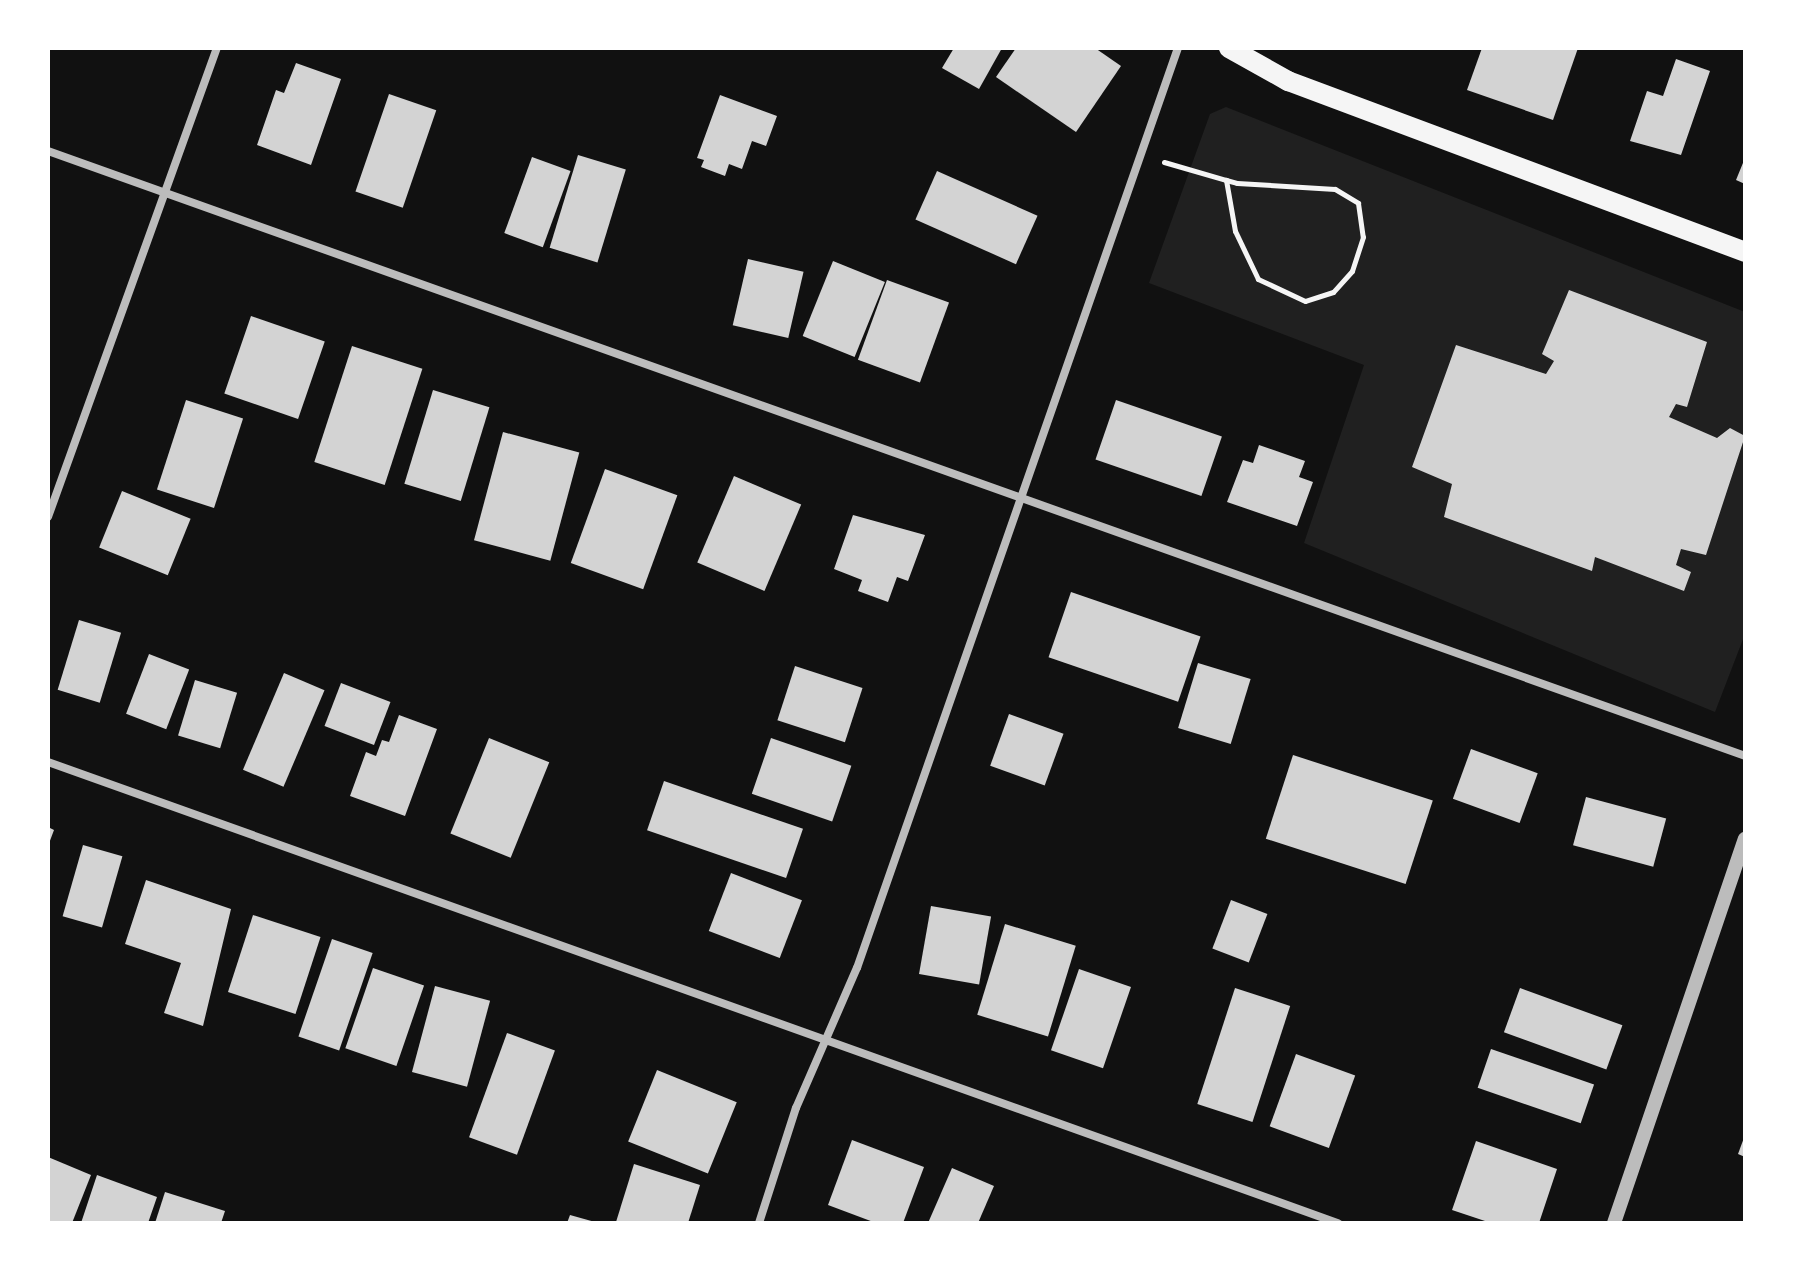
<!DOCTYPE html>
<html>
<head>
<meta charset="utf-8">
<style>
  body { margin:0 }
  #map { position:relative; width:1793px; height:1271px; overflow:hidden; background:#111; font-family:Lato,sans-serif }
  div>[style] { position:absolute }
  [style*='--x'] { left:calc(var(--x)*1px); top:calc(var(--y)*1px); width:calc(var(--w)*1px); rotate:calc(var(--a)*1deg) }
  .green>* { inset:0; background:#202020 }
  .building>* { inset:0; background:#d3d3d3; transform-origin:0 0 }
  .path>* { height:5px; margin:-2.5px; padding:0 2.5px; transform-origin:2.5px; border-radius:2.5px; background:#f5f5f5 }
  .minor>* { height:8px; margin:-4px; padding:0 4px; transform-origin:4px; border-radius:4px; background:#bcbcbc }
  .tertiary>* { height:14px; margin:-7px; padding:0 7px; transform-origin:7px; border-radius:7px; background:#bcbcbc }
  .primary>* { height:20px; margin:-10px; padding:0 10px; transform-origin:10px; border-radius:10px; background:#f5f5f5 }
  span { translate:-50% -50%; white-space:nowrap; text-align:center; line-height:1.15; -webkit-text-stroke:8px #fff; paint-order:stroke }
  .frame { position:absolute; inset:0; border:50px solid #fff; pointer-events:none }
</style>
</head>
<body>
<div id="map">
  <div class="green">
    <i style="clip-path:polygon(1226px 107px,1745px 312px,1745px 634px,1715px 712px,1304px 543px,1364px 365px,1149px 283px,1210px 114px)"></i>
  </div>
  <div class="building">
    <i style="clip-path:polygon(954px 48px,1002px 48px,979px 89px,942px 68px)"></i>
    <i style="clip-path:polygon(1016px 48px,1095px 48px,1121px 66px,1076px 132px,996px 77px)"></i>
    <i style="clip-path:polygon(1482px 48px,1578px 48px,1553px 120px,1467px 90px)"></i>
    <i style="clip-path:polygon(1676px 59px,1710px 71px,1681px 155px,1630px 141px,1647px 91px,1663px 96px)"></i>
    <i style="clip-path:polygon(296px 63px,341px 79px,311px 165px,257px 145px,276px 90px,284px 93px)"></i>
    <i style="left:389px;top:94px;width:50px;height:103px;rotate:19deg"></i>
    <i style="clip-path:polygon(720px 95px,777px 116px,766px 146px,752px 141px,742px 169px,729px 164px,725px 176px,701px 167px,704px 160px,697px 158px)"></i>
    <i style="left:578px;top:155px;width:50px;height:97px;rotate:17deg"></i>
    <i style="left:532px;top:157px;width:41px;height:81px;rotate:20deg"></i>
    <i style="clip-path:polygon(1745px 158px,1745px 184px,1736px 180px)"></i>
    <i style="left:937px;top:171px;width:110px;height:53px;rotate:24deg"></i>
    <i style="left:748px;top:259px;width:57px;height:68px;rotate:13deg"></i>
    <i style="left:833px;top:261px;width:56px;height:81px;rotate:22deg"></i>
    <i style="left:887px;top:280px;width:66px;height:85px;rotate:20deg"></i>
    <i style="clip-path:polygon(1569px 290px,1707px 342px,1687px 407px,1676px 404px,1669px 417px,1717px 438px,1730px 428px,1745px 436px,1706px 555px,1681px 549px,1676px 565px,1691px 572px,1684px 591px,1595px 557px,1592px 571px,1444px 517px,1452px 484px,1412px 467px,1456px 345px,1546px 374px,1554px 361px,1542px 354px)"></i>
    <i style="left:251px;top:316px;width:78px;height:82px;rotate:19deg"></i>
    <i style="left:352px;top:346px;width:74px;height:122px;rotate:18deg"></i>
    <i style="left:433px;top:390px;width:59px;height:98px;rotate:17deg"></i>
    <i style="left:186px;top:400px;width:60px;height:94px;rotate:18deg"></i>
    <i style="left:1116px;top:400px;width:112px;height:63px;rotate:19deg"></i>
    <i style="left:503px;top:432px;width:79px;height:112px;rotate:15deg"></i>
    <i style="clip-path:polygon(1259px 445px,1305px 461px,1299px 477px,1313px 482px,1297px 526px,1227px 502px,1243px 460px,1253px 463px)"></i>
    <i style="left:605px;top:469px;width:77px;height:100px;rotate:20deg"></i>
    <i style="left:734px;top:476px;width:73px;height:94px;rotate:23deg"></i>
    <i style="left:122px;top:491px;width:74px;height:61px;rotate:22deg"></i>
    <i style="clip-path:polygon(853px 515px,925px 535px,908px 581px,897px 577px,888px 602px,858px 591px,862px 580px,834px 569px)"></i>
    <i style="left:1071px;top:592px;width:137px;height:69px;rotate:19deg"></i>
    <i style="left:79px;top:620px;width:44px;height:73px;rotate:17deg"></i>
    <i style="left:149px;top:654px;width:43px;height:64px;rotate:21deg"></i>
    <i style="left:1198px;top:663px;width:55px;height:68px;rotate:17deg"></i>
    <i style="left:795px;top:666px;width:71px;height:57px;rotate:18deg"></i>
    <i style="left:284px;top:673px;width:44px;height:105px;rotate:23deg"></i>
    <i style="left:195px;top:680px;width:44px;height:58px;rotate:17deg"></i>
    <i style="left:341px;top:683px;width:53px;height:46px;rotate:21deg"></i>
    <i style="left:1009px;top:714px;width:58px;height:55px;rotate:20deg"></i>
    <i style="clip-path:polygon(399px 715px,437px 729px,405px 816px,350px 796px,366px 752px,376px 756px,382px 740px,389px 742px)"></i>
    <i style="left:489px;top:738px;width:65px;height:103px;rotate:22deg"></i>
    <i style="left:771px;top:738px;width:85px;height:59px;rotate:19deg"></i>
    <i style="left:1471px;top:749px;width:71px;height:53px;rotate:20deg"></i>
    <i style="left:1293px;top:755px;width:147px;height:88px;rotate:18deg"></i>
    <i style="left:664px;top:781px;width:147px;height:52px;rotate:19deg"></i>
    <i style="left:1586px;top:797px;width:83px;height:50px;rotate:15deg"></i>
    <i style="clip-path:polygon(48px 827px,54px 830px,48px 846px)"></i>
    <i style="left:83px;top:845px;width:41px;height:74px;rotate:16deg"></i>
    <i style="left:731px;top:873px;width:76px;height:62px;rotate:21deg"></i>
    <i style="clip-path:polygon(146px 880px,231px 909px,203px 1026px,164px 1013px,181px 963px,125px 944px)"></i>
    <i style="left:1231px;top:900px;width:39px;height:52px;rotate:21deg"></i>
    <i style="left:931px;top:906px;width:61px;height:69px;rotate:10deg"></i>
    <i style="left:253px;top:915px;width:71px;height:81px;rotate:18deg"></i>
    <i style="left:1005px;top:924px;width:74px;height:95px;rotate:17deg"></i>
    <i style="left:332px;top:939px;width:43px;height:103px;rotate:19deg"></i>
    <i style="left:373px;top:968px;width:54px;height:85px;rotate:19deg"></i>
    <i style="left:1079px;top:969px;width:55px;height:86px;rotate:19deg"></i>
    <i style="left:435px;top:986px;width:57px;height:89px;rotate:15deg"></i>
    <i style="left:1235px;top:988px;width:58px;height:122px;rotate:18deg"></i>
    <i style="left:1520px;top:988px;width:109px;height:47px;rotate:20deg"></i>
    <i style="left:507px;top:1033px;width:51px;height:111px;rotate:20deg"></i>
    <i style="left:1491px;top:1049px;width:109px;height:41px;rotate:19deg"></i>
    <i style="left:1296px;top:1054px;width:63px;height:77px;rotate:20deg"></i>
    <i style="left:657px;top:1070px;width:86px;height:77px;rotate:22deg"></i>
    <i style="clip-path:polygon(1745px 1135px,1745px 1157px,1738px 1154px)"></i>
    <i style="clip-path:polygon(852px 1140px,924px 1167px,903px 1223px,876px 1223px,828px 1205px)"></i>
    <i style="clip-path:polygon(1476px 1141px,1557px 1169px,1539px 1223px,1491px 1223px,1452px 1210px)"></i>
    <i style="clip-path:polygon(48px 1157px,91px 1175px,72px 1223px,48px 1223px)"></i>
    <i style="clip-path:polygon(634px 1164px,700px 1185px,688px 1223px,616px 1222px)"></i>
    <i style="clip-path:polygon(952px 1168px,994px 1186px,978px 1223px,928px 1223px)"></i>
    <i style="clip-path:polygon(97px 1175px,157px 1197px,148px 1223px,81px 1223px)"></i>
    <i style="clip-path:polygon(165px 1192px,225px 1211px,221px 1223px,155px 1223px)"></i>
    <i style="clip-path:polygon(570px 1215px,595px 1222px,595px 1223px,567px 1223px)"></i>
  </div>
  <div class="path">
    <i style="--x:1164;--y:162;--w:65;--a:16.2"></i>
    <i style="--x:1226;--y:180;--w:11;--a:15"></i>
    <i style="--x:1237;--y:183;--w:98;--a:3.5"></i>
    <i style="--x:1335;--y:189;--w:27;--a:31"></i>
    <i style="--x:1358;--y:203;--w:34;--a:82"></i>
    <i style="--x:1363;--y:237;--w:36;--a:108"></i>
    <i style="--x:1352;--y:271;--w:28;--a:132"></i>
    <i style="--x:1333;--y:292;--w:29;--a:162"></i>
    <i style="--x:1305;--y:301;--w:52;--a:-154.9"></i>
    <i style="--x:1258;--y:279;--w:53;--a:-115.6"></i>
    <i style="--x:1235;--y:231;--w:52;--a:-100"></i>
  </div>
  <div class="minor">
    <i style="--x:48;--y:151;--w:1802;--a:19.62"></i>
    <i style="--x:48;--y:517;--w:499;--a:-70.2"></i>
    <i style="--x:48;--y:762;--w:1370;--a:19.67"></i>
    <i style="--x:759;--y:1223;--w:121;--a:-72.2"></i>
    <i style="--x:796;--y:1108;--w:153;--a:-66.5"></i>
    <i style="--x:857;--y:968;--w:974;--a:-70.77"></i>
  </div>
  <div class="tertiary">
    <i style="--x:1614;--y:1223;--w:406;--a:-71.2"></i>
  </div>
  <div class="primary">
    <i style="--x:1229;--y:48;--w:68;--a:29.2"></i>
    <i style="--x:1288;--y:81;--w:488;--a:20.5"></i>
  </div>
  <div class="frame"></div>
</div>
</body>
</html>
